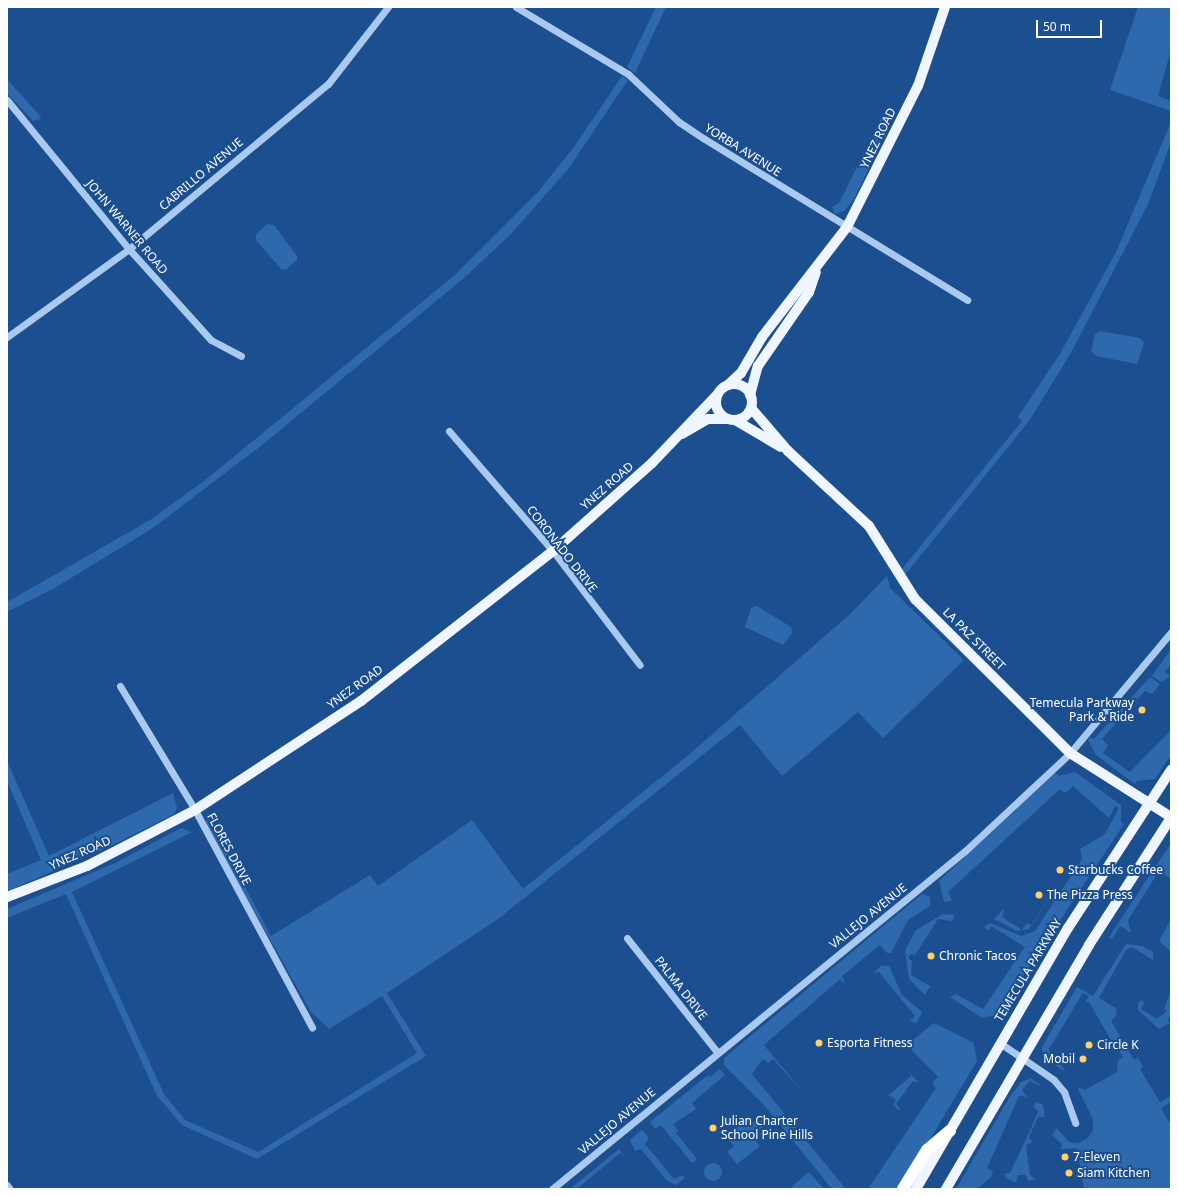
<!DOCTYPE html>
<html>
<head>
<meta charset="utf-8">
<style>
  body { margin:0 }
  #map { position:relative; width:1178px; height:1196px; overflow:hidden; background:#1b4f8f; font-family:"Noto Sans",sans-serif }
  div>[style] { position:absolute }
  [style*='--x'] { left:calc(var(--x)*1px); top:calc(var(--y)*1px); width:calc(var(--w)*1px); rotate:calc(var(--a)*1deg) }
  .green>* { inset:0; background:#2e69ad }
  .round { border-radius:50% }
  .minor>* { height:7px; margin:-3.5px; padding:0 3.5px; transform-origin:3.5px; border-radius:3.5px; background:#a9c9ee }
  .major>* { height:10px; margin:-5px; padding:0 5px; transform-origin:5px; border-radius:5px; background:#f0f6ff }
  .major>.ring { margin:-5px; padding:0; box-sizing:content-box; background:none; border:10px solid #f0f6ff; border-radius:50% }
  .highway>* { height:12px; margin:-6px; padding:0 6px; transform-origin:6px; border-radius:6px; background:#fff }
  .dots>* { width:11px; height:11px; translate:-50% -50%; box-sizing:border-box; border:2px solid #1b4f8f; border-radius:50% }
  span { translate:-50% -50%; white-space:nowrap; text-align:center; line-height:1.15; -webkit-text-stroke:4px #1b4f8f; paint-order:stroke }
  .street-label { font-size:12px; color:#fff }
  .poi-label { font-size:12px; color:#fff }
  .right { translate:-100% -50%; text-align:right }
  .left { translate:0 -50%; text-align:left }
  .frame { position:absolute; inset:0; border:8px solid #fff; pointer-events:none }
  .scale { position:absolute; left:1036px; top:20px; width:66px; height:18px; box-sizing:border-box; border:2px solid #fff; border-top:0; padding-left:5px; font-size:12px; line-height:14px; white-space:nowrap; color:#fff; -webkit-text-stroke:3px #1b4f8f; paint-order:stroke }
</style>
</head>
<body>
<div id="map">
  <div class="green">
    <i style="clip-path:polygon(656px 7px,666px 7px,635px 73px,627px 67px)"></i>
    <i style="clip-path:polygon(1138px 7px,1171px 7px,1171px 50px,1158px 96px,1171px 101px,1171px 111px,1110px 90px)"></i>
    <i style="clip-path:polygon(622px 76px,628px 80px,569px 168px,511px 234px,465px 277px,266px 442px,153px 528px,53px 589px,7px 612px,7px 602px,150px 520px,208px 478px,456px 274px,537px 193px,574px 147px)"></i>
    <i style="clip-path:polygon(7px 79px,41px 117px,40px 119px,33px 121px,7px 93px)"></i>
    <i style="clip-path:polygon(883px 114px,892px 118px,873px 160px,854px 199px,844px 211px,835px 214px,832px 207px,839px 203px)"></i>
    <i style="clip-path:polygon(1171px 122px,1171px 142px,1148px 204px,1071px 353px,1029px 421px,905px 575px,902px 569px,1022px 421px,1018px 417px,1061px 352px,1116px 252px)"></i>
    <i style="clip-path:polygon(267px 224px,274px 225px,297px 256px,297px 260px,286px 270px,281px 269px,256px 240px,256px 234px)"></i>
    <i style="clip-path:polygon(1100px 331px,1140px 338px,1144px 343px,1137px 364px,1096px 356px,1091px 351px,1095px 334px)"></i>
    <i style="clip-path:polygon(887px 576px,890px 588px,964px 660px,883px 738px,858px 712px,782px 776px,740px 725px,498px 919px,387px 993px,426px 1056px,257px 1159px,182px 1125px,157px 1096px,66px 894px,7px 918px,7px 909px,115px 863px,181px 828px,192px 832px,72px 892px,164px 1094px,185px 1120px,258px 1152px,417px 1053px,382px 996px,329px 1029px,311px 1012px,206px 826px,207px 815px,271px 936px,370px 875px,378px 886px,472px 820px,523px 889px,686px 757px,848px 616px)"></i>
    <i style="clip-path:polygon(757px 606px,791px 627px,793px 632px,783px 645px,745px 627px,751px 608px)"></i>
    <i style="clip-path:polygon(1171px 649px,1171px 664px,1165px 672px,1170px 677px,1161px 682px,1152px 676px)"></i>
    <i style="clip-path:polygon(1150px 677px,1160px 684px,1152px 694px,1145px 691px,1102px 739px,1108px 745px,1103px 753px,1130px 772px,1171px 730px,1171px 755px,1155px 779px,1137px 781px,1135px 784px,1096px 755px,1088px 740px,1090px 737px,1094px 739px)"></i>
    <i style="clip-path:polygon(7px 761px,49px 856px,173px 793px,177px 808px,174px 814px,107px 848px,7px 891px,7px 874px,41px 860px,7px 781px)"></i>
    <i style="clip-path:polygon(1075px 772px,1121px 805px,1121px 822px,1124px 824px,997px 1015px,982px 1018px,950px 997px,956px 994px,983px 1009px,1025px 947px,991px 926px,988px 931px,984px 927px,990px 923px,1022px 936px,1035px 931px,1082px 859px,1080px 849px,1105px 834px,1119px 808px,1115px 806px,1109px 818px,1073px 786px,1065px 793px,1060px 789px,948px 892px,952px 901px,944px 902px,939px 881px,1055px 773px,1059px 776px)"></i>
    <i style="clip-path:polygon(1171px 843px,1171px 879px,1159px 871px,1128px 920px,1131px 933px,1120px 926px,1112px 939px,1109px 937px)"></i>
    <i style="clip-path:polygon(1066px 875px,1029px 929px,1017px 931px,994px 919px,1005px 908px,1002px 917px,1022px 930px,1027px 923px,1031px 925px)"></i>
    <i style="clip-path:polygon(922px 894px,930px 897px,930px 906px,908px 920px,891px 953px,887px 953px,880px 945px,842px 976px,845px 984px,840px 979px,764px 1045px,806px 1096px,773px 1059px,768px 1063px,763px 1059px,752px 1074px,846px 1189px,832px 1189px,764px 1105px,724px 1065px,724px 1058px)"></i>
    <i style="clip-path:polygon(943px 914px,955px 915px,952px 921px,938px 919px,915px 955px,911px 954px,908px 958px,912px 961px,911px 975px,930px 986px,925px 995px,909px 979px,905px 950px,916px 930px)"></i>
    <i style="clip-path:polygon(1170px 920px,1171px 921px,1171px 952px,1159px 941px)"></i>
    <i style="clip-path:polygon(1126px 944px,1142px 946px,1153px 952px,1153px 960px,1132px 947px,1126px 950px,1099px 998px,1117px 1009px,1116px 1016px,1111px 1021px,1134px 1060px,1138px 1058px,1143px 1067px,1140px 1069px,1160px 1102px,1171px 1096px,1171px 1102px,1161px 1108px,1171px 1125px,1171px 1189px,1084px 1189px,1077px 1148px,1060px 1149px,1062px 1144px,1052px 1135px,1057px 1128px,1069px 1142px,1079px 1143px,1088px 1138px,1093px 1130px,1093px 1119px,1077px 1087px,1085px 1090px,1117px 1072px,1118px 1060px,1123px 1057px,1118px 1049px,1111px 1050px,1111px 1040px,1089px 1002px,1085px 1002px,1089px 996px,1083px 993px,1049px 1049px,1051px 1056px,1054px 1055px,1066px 1072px,1042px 1057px,1042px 1047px,1077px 987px,1093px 996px)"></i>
    <i style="clip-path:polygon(881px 966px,889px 966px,902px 995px,922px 1012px,917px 1023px,910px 1021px,915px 1016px,879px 972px,872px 974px)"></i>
    <i style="clip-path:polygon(1171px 990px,1171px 1017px,1167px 1019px,1170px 1023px,1159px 1029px,1138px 1010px,1138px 1003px,1141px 1000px,1145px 1002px,1141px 1009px,1157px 1019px,1167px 1011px,1164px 1009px)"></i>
    <i style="clip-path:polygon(934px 1023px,974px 1043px,977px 1061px,900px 1189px,868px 1189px,936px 1088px,932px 1083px,938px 1077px,907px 1045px)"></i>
    <i style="clip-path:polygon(720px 1069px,725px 1075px,692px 1103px,696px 1109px,673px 1124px,678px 1131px,676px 1133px,697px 1159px,692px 1163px,661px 1125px,655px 1129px,650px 1122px,708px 1075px,710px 1077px)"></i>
    <i style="clip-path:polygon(908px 1071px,919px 1083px,913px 1081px,896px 1104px,901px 1109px,898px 1110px,893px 1104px,896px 1100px,883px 1092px,889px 1095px,911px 1076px)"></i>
    <i style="clip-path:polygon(1031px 1078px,1042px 1087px,1030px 1081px,1022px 1090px,1027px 1097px,1019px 1096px,987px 1168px,993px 1171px,991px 1177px,977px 1189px,956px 1189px,1009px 1098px,1021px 1082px)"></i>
    <i style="clip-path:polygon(1036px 1102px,1043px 1105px,1045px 1117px,1038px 1117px,1029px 1137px,1033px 1142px,1026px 1145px,1030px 1175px,1036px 1179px,1028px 1181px,1026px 1175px,1018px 1175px,1016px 1183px,1006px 1178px,1005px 1173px,1010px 1173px,1031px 1128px,1038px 1111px,1033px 1107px)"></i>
    <i style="clip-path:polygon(745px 1116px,750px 1122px,764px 1120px,772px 1132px,765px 1125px,752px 1136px,760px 1146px,737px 1164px,727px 1152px,734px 1146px,726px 1137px)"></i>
    <i style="clip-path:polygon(642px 1130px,649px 1138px,645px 1144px,674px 1179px,683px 1175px,685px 1178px,676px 1185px,666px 1180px,641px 1149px,635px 1151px,630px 1140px)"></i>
    <i style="clip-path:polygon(619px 1149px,626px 1159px,620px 1153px,577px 1189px,571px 1188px)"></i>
    <i class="round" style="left:704px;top:1163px;width:18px;height:18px"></i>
    <i style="clip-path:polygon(809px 1172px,824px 1189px,789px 1189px,808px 1173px)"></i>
  </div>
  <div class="minor">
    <i style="--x:516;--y:7;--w:131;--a:30.9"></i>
    <i style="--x:628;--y:74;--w:70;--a:43.3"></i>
    <i style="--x:679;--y:122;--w:29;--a:34"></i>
    <i style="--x:703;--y:138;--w:310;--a:31.5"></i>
    <i style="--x:7;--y:100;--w:193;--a:50.7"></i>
    <i style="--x:129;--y:249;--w:122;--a:48"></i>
    <i style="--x:211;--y:340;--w:34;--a:28"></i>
    <i style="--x:7;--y:337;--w:150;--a:-35.8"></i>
    <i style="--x:129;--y:249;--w:259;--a:-39.7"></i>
    <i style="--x:328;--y:84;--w:98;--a:-52.1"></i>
    <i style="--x:449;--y:431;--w:159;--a:49.1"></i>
    <i style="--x:553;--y:551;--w:143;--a:52.7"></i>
    <i style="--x:120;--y:686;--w:145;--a:58.8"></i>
    <i style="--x:195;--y:810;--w:247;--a:61.7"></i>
    <i style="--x:627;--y:938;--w:145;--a:51.7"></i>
    <i style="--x:1000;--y:1043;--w:65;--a:34.4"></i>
    <i style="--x:1054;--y:1080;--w:16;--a:50"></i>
    <i style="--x:1064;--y:1092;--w:33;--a:70"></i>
    <i style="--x:7;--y:1185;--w:5;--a:53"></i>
    <i style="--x:552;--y:1189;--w:534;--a:-39.3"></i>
    <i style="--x:965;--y:851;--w:144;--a:-43"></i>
    <i style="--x:1070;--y:753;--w:158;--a:-50.1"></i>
  </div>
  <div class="major">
    <i class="ring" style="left:716px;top:384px;width:26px;height:26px"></i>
    <i style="--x:728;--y:385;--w:18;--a:-43"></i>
    <i style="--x:741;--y:373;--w:42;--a:-59.7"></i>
    <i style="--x:762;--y:337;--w:139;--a:-52.3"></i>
    <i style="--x:847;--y:227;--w:158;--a:-63.3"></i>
    <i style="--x:918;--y:86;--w:83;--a:-71.1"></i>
    <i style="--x:750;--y:395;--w:30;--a:-75"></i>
    <i style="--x:758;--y:366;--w:90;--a:-55.4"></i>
    <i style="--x:809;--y:292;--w:21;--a:-71"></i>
    <i style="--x:751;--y:408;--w:57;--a:49.3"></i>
    <i style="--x:788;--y:451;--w:110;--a:42.8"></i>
    <i style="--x:869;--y:526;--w:86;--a:57.8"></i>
    <i style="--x:915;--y:599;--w:218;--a:44.8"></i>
    <i style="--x:1070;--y:753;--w:120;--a:32.4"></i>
    <i style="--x:735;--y:420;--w:53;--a:30.4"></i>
    <i style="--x:682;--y:434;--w:30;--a:-30"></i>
    <i style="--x:708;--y:419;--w:19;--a:0"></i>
    <i style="--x:7;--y:897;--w:86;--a:-21.2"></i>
    <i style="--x:87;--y:866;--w:122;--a:-27.4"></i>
    <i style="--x:195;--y:810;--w:199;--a:-33.3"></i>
    <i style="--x:361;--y:701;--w:244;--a:-38"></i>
    <i style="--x:553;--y:551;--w:132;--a:-41.6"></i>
    <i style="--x:652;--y:463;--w:95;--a:-46.3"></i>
    <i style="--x:916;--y:1189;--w:302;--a:-59.8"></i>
    <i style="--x:1068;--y:928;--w:189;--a:-56.9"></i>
    <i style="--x:946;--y:1189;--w:283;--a:-59.6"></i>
    <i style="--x:1089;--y:945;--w:151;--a:-57.2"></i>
  </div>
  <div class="highway">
    <i style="--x:903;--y:1189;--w:46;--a:-58.4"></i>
    <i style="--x:927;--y:1150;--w:30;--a:-40"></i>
  </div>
  <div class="dots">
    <i style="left:1142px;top:710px;background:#ffd166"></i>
    <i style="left:1060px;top:870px;background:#ffd166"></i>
    <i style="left:1039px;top:895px;background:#ffd166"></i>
    <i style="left:931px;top:956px;background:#ffd166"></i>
    <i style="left:819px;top:1043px;background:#ffd166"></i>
    <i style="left:1089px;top:1045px;background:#ffd166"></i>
    <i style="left:1083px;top:1059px;background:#ffd166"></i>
    <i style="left:713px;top:1128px;background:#ffd166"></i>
    <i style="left:1065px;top:1157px;background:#ffd166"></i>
    <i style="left:1069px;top:1173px;background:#ffd166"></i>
  </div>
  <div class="street-label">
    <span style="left:878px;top:138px;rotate:-64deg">YNEZ ROAD</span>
    <span style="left:743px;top:150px;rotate:32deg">YORBA AVENUE</span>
    <span style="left:201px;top:174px;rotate:-40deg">CABRILLO AVENUE</span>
    <span style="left:127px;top:227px;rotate:50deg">JOHN WARNER ROAD</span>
    <span style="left:607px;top:486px;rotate:-41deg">YNEZ ROAD</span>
    <span style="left:562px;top:549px;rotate:52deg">CORONADO DRIVE</span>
    <span style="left:974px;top:639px;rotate:45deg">LA PAZ STREET</span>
    <span style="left:355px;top:687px;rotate:-36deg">YNEZ ROAD</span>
    <span style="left:229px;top:849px;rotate:62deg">FLORES DRIVE</span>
    <span style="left:80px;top:853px;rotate:-24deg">YNEZ ROAD</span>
    <span style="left:868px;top:916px;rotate:-39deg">VALLEJO AVENUE</span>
    <span style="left:1028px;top:970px;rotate:-59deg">TEMECULA PARKWAY</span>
    <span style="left:681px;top:988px;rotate:52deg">PALMA DRIVE</span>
    <span style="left:617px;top:1121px;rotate:-40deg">VALLEJO AVENUE</span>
  </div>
  <div class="poi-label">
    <span class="right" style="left:1134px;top:710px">Temecula Parkway<br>Park &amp; Ride</span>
    <span class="left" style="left:1068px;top:870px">Starbucks Coffee</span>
    <span class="left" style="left:1047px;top:895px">The Pizza Press</span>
    <span class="left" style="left:939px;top:956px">Chronic Tacos</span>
    <span class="left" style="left:827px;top:1043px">Esporta Fitness</span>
    <span class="left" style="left:1097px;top:1045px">Circle K</span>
    <span class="right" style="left:1075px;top:1059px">Mobil</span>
    <span class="left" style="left:721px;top:1128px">Julian Charter<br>School Pine Hills</span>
    <span class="left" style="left:1073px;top:1157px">7-Eleven</span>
    <span class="left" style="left:1077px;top:1173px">Siam Kitchen</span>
  </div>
  <div class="frame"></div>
  <div class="scale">50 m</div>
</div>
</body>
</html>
